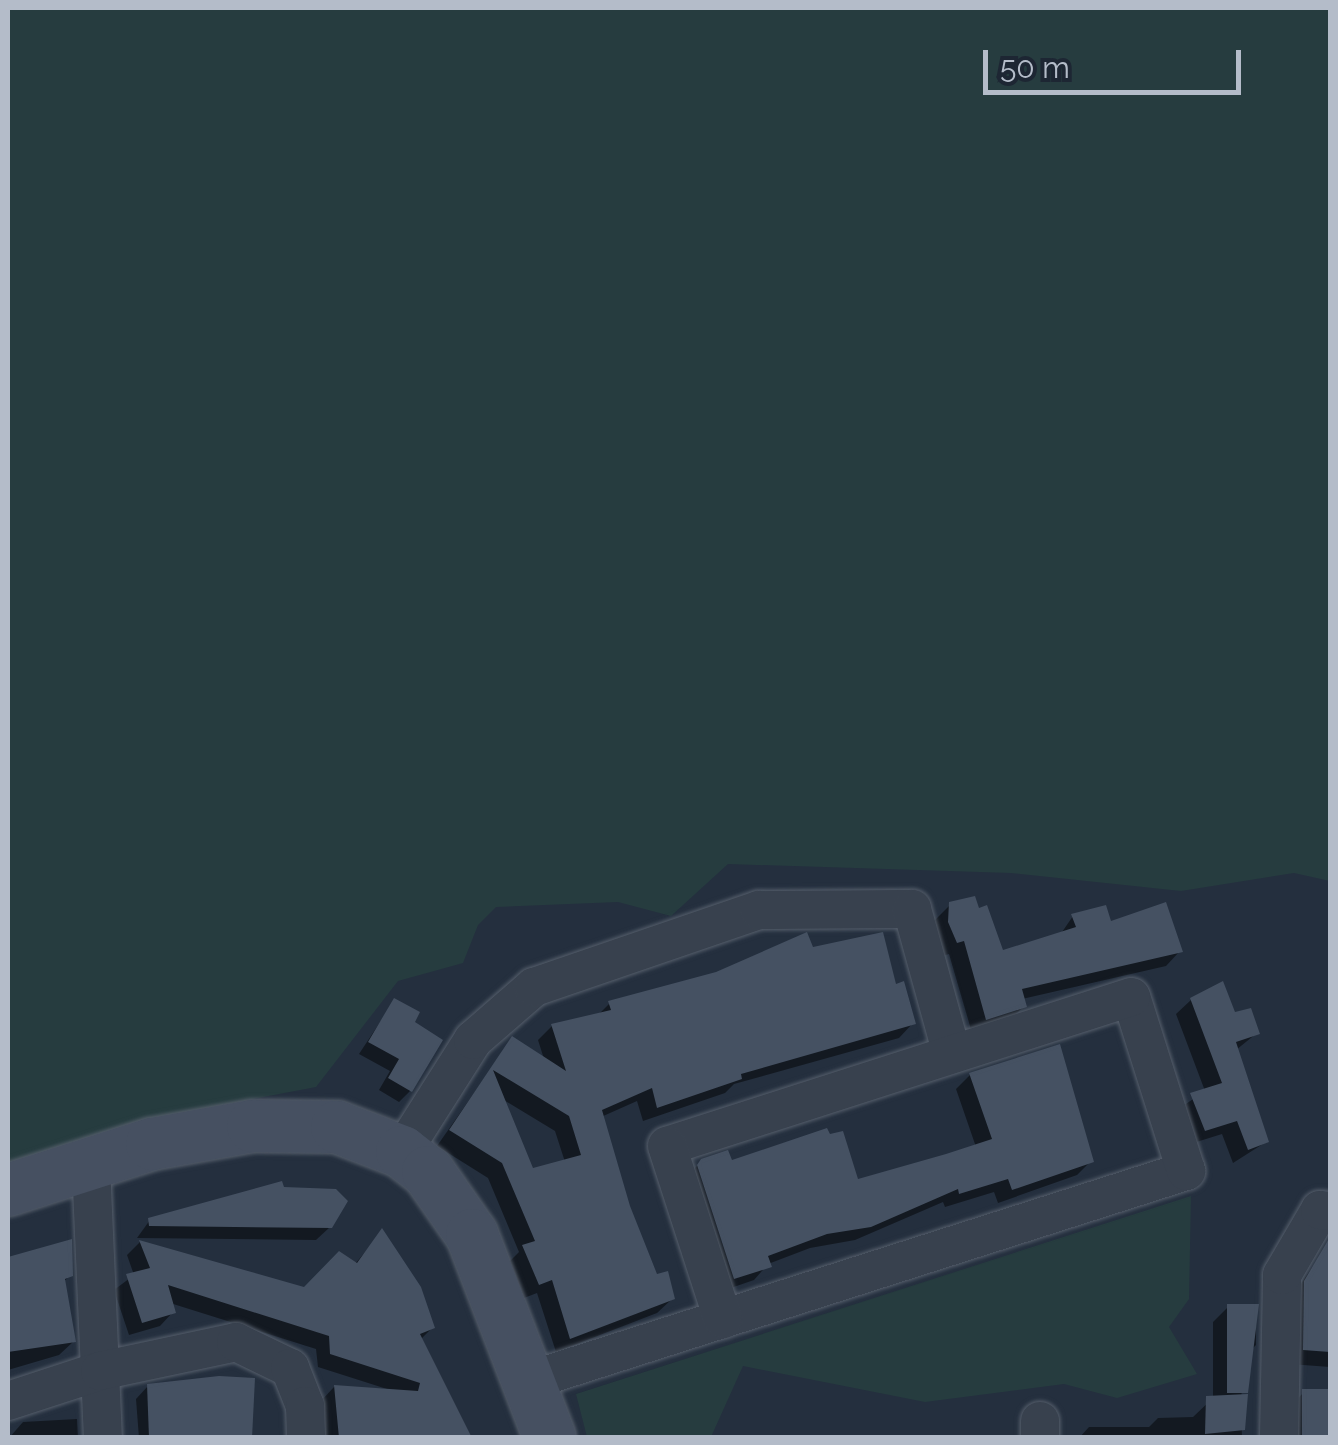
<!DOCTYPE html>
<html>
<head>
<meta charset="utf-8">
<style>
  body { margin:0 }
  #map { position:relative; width:1338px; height:1445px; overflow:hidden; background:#242f3e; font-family:Raleway,sans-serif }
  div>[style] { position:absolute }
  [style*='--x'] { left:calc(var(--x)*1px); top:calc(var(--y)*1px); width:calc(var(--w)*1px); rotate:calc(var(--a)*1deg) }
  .green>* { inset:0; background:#263c3f }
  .shadow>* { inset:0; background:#0007 }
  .building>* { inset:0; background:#455162; transform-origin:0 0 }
  .roads { filter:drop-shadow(0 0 2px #565f6c) drop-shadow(0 0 2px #565f6c) }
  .street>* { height:38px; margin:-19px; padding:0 19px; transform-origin:19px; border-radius:19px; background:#38414e }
  .secondary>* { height:52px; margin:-26px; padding:0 26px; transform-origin:26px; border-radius:26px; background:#465061 }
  span { translate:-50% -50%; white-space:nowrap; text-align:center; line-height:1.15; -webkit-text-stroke:8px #1d2633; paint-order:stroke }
  .frame { position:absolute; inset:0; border:10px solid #b4bcc9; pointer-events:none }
  .scale { position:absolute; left:983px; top:50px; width:258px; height:45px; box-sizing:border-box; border:5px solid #b4bcc9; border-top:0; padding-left:12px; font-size:30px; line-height:35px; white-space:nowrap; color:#b4bcc9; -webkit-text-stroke:8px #1d2633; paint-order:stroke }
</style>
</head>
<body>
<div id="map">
  <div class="green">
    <i style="clip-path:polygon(8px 8px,1330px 8px,1330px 881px,1294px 873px,1181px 891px,1011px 873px,728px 864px,671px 916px,618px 902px,496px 907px,478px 925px,463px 963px,398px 981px,316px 1087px,159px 1117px,8px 1163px)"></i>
    <i style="clip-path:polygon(1191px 1196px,1189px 1299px,1169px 1327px,1197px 1374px,1117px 1398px,1064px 1384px,925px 1402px,743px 1366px,711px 1437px,587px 1437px,576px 1394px)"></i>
  </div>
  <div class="shadow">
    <i style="clip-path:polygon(950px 905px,1001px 953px,1060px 935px,1073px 916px,1180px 951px,1166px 966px,1022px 999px,1024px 1006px,1009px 1021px,972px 1033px,949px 954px,942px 956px,935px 937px,935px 920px)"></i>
    <i style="clip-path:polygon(evenodd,811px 950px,894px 987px,913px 1023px,899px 1038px,734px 1084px,725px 1093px,643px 1121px,637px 1101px,601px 1117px,627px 1207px,655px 1277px,672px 1299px,657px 1313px,556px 1352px,537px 1293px,524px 1298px,509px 1262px,519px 1252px,488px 1178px,437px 1146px,512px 1039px,544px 1059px,538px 1040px,552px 1026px,597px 1016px,610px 1003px,811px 950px,502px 1099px,555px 1131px,565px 1162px,532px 1171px,502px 1099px)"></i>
    <i style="clip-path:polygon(1191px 1000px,1234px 1015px,1257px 1033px,1236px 1050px,1266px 1142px,1233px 1163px,1222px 1134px,1190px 1144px,1177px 1110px,1205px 1091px,1176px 1014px)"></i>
    <i style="clip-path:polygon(394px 1001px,411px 1023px,410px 1091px,399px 1102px,379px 1090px,390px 1071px,359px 1054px)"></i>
    <i style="clip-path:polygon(970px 1075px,1091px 1161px,1077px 1175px,998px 1203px,994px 1192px,945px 1207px,943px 1202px,855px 1240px,810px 1248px,768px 1264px,754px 1280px,719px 1292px,687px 1176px,702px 1161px,856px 1182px,976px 1147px,956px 1089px)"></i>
    <i style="clip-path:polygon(150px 1220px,330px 1227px,316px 1240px,137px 1238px)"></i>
    <i style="clip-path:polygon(382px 1232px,432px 1328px,420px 1340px,466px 1438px,321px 1438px,321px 1401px,334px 1387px,387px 1389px,318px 1367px,316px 1349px,170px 1303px,173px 1312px,160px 1326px,129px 1335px,114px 1290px,134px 1275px,127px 1255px,140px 1242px,305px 1290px,355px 1264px)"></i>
    <i style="clip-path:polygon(1330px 1242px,1330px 1367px,1290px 1364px,1291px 1298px)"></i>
    <i style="clip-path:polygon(69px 1243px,71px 1275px,63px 1282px,74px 1341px,59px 1355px,8px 1370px,8px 1262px)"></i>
    <i style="clip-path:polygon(1256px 1306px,1256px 1345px,1248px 1353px,1241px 1397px,1242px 1438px,1079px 1438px,1089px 1427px,1149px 1427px,1158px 1418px,1193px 1417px,1213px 1398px,1213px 1322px,1228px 1307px)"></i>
    <i style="clip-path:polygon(148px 1386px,250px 1438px,139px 1438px,136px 1399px)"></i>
    <i style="clip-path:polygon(1303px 1393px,1330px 1393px,1330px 1438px,1288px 1438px,1290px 1407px)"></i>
    <i style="clip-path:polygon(77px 1419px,78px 1438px,9px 1438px,23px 1422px)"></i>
  </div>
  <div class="building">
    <i style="clip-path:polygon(975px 896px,979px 908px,987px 905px,1003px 950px,1076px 927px,1071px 914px,1106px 905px,1111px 921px,1166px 902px,1183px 952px,1022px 989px,1027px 1007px,986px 1020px,964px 941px,957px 943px,948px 922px,949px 902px)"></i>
    <i style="clip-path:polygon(evenodd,807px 932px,813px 947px,883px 932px,896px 984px,904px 981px,916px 1024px,741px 1074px,742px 1079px,657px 1108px,652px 1088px,602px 1110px,630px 1206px,657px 1274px,668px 1271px,675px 1299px,570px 1339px,552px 1280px,539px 1285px,522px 1245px,535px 1241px,502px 1163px,449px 1130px,512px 1036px,566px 1071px,551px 1024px,611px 1010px,608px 1001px,716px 972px,807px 932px,493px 1070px,569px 1116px,581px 1155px,533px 1168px,493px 1070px)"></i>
    <i style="clip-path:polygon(1223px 981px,1235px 1012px,1251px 1008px,1260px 1034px,1236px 1042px,1269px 1142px,1248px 1150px,1237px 1121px,1205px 1131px,1190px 1093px,1222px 1083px,1190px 998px)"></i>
    <i style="clip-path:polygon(394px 998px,420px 1012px,415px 1022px,443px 1040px,412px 1092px,388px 1078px,399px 1059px,368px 1042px)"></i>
    <i style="clip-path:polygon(1060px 1044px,1094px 1162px,1012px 1190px,1008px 1179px,959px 1194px,958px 1189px,871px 1227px,827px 1234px,768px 1256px,772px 1267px,734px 1279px,697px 1165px,701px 1159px,728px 1150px,732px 1160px,827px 1128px,830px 1134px,843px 1131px,858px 1179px,946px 1154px,992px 1139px,969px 1073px)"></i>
    <i style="clip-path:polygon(282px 1181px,284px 1187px,336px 1189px,348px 1201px,332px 1228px,149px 1226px,148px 1218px)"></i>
    <i style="clip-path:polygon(382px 1228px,421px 1287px,435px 1328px,420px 1334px,472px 1438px,339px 1438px,334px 1385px,418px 1391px,420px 1383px,330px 1354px,329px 1336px,168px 1285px,176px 1313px,142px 1323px,126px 1274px,150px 1268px,139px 1240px,304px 1287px,339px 1251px,357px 1263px)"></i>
    <i style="clip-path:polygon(1330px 1237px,1330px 1352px,1303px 1350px,1304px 1281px)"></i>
    <i style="clip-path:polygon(72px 1239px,73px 1276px,65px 1279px,76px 1342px,8px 1352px,8px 1257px)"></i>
    <i style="clip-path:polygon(1227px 1304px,1259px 1304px,1248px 1393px,1227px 1393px)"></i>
    <i style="clip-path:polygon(219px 1376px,255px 1378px,252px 1438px,149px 1438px,147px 1384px)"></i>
    <i style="left:1330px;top:1389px;width:49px;height:28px;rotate:90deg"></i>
    <i style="clip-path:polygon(1248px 1394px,1245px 1430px,1205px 1434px,1206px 1396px)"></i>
  </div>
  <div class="roads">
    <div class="street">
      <i style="--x:402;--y:1152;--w:133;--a:-57.6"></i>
      <i style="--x:473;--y:1040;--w:81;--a:-41"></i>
      <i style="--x:534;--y:987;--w:238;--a:-18.9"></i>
      <i style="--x:759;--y:910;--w:153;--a:-0.4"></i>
      <i style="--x:912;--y:909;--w:150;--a:74.6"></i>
      <i style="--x:91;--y:1165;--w:273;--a:87.5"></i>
      <i style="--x:528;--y:1381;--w:691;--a:-17.7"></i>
      <i style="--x:1186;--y:1171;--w:182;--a:-107.5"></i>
      <i style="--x:1131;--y:997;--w:487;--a:162.2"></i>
      <i style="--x:667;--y:1146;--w:182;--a:72.1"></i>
      <i style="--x:8;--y:1401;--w:97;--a:-18.1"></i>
      <i style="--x:100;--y:1371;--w:139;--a:-12"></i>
      <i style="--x:236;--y:1342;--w:60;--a:25.7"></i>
      <i style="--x:290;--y:1368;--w:41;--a:68.5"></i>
      <i style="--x:305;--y:1406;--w:32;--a:88"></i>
      <i style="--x:1040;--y:1421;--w:17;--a:90"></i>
      <i style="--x:1279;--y:1438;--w:163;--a:-88.9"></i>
      <i style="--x:1282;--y:1275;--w:75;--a:-59.7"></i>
      <i style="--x:1320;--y:1210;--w:10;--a:6"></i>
    </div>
    <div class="secondary">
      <i style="--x:8;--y:1190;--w:151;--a:-17.7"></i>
      <i style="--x:152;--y:1144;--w:103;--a:-10.1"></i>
      <i style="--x:253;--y:1126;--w:84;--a:0.7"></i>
      <i style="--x:337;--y:1127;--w:70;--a:21"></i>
      <i style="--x:402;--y:1152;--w:33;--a:38"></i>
      <i style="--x:428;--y:1172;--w:77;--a:55.1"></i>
      <i style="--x:472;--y:1235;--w:217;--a:69"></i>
    </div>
  </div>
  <div class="frame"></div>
  <div class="scale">50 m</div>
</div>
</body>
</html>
